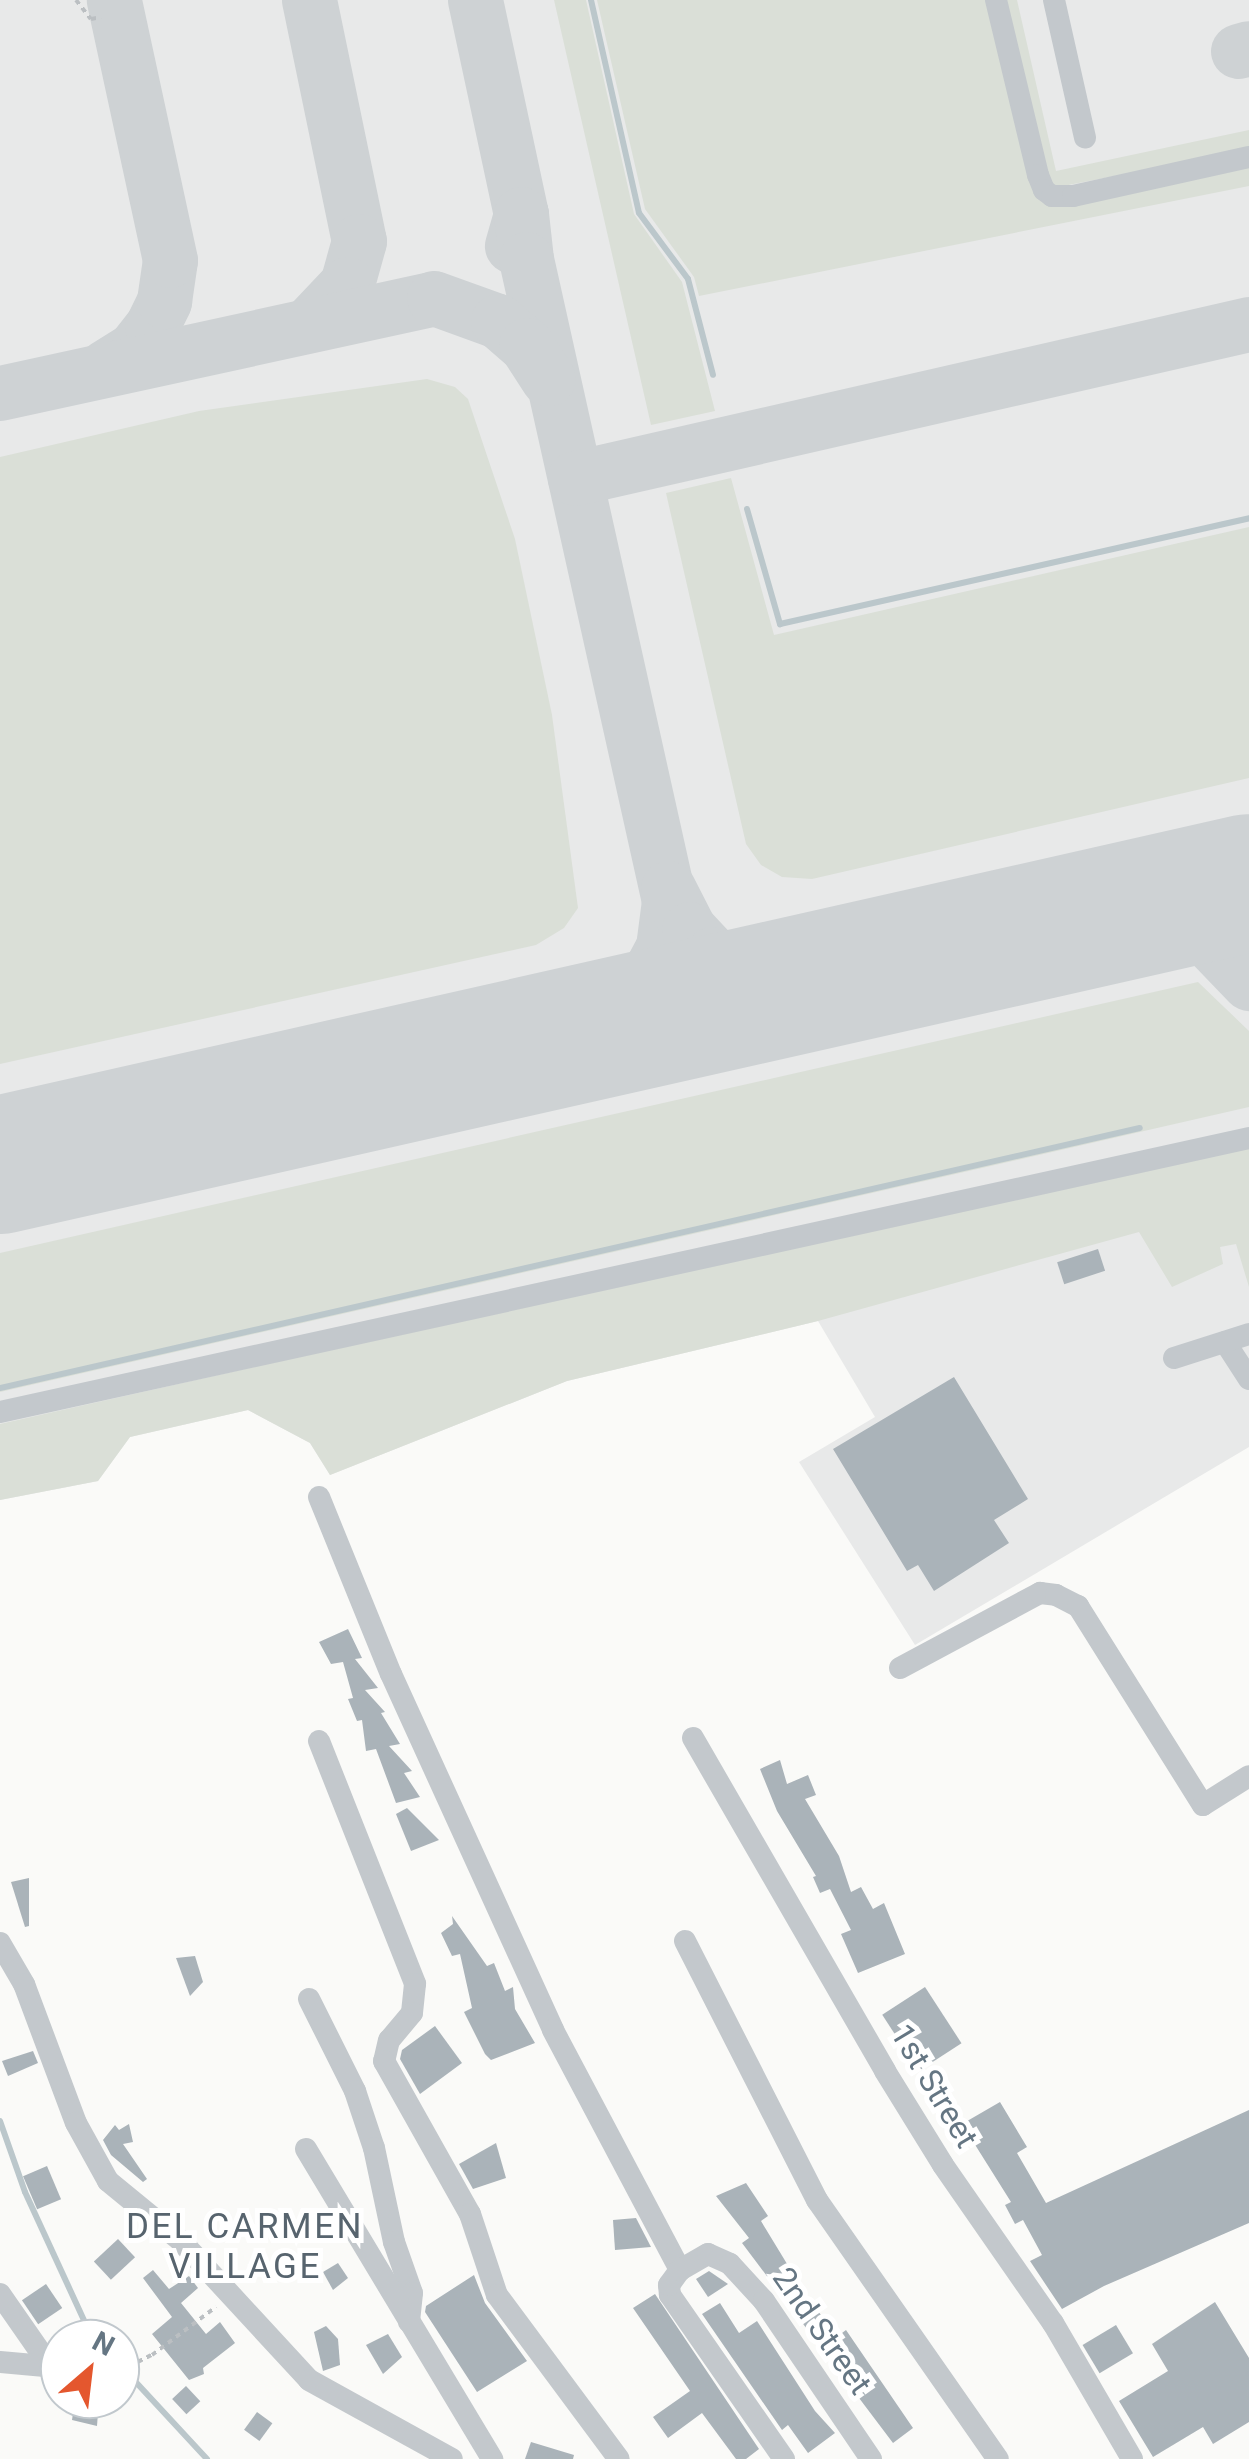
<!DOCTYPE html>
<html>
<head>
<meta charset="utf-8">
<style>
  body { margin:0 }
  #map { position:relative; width:1249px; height:2459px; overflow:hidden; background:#fafaf8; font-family:Roboto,sans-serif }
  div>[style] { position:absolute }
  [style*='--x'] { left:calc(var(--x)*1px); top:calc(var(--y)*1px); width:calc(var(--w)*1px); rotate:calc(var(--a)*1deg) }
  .built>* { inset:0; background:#e8e9e9 }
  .green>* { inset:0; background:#dadfd7 }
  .stream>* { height:6px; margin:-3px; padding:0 3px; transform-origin:3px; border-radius:3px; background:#bbc7cb }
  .taxiway>* { height:55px; margin:-27.5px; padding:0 27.5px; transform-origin:27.5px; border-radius:27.5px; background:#ced2d4 }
  .runway>* { height:138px; margin:-69px; padding:0 69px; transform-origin:69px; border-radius:69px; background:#ced2d4 }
  .building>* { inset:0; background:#aab3b9; transform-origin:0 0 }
  .path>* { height:4px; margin-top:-2px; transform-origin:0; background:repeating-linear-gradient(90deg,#bbbfc2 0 5px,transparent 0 10px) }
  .minor>* { height:22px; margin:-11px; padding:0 11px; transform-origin:11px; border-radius:11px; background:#c3c8cc }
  span { translate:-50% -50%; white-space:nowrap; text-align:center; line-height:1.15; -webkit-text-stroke:10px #fff; paint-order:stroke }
  .street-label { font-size:32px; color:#657683 }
  .neighbourhood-label { font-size:35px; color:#57646e; letter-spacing:2.5px }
  .north { position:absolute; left:40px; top:2319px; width:100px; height:100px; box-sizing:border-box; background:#fff; border:2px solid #c1c8cd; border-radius:50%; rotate:28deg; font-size:28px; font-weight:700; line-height:40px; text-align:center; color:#657683 }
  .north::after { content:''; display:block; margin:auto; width:35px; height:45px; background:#e4572e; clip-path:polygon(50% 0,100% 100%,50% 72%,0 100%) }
</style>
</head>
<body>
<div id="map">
  <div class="built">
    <i style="clip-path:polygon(0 0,1249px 0,1249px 1447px,915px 1645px,799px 1462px,875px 1417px,818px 1321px,567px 1381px,330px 1475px,310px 1443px,248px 1410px,130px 1437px,98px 1481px,0 1500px)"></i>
  </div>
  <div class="green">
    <i style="clip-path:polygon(554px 0,586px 0,634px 214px,682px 282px,715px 411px,651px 425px)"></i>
    <i style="clip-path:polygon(597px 0,990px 0,1040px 197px,1249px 166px,1249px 186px,699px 296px,694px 277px,645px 209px)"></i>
    <i style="clip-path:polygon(1003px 0,1017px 0,1056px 171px,1249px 130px,1249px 150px,1058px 187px,1048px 180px)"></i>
    <i style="clip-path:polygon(427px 379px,455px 387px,468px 399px,515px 539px,552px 715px,578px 908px,564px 928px,536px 945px,0 1064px,0 457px,199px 411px)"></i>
    <i style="clip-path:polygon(731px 478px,774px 635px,1249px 527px,1249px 778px,812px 879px,782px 877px,761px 865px,746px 844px,666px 493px)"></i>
    <i style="clip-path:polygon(1198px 982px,1249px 1031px,1249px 1107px,0 1392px,0 1253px)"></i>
    <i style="clip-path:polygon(1249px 1143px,1249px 1287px,1236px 1244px,1220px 1247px,1223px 1264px,1172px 1287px,1139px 1232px,818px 1321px,567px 1381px,330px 1475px,310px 1443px,248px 1410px,130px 1437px,98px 1481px,0 1500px,0 1424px)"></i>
  </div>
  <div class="stream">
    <i style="--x:591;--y:0;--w:218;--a:77.3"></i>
    <i style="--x:639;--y:213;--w:82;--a:53.4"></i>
    <i style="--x:688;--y:279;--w:99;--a:75.4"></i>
    <i style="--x:747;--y:509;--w:120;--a:74"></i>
    <i style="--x:780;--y:624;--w:481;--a:-12.7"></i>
    <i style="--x:0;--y:1388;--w:1169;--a:-12.85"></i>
    <i style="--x:0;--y:2121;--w:75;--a:70.6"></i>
    <i style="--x:25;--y:2192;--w:151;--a:65.3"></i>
    <i style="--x:88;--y:2329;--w:13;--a:48"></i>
    <i style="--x:120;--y:2365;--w:128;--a:47.2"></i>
  </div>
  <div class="taxiway">
    <i style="--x:309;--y:0;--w:246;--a:78.3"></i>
    <i style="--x:359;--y:241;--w:45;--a:105.6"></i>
    <i style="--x:347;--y:284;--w:55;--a:133.5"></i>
    <i style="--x:475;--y:0;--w:219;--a:77.9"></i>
    <i style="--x:521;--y:214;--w:33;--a:106"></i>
    <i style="--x:1238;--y:51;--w:11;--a:-15"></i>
    <i style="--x:521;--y:214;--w:45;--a:83.7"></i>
    <i style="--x:526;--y:259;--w:658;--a:77.44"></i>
    <i style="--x:669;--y:901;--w:46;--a:97.4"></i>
    <i style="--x:663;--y:947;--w:49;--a:118.1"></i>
    <i style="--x:640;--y:990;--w:26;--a:137"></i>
    <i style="--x:621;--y:1008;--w:50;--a:148.8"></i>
    <i style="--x:105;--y:367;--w:34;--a:-32"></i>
    <i style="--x:134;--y:349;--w:29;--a:-52"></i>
    <i style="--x:152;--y:326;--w:28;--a:-64"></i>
    <i style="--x:164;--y:301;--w:41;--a:-81.7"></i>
    <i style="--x:170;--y:260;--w:266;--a:-102.2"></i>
    <i style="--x:0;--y:393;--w:444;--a:-12.3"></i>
    <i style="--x:434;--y:298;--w:68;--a:19.8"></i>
    <i style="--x:498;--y:321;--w:37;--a:41"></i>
    <i style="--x:526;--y:345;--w:40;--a:57.1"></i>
    <i style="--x:575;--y:478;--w:691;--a:-12.87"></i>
    <i style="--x:668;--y:888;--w:46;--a:62.9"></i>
    <i style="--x:689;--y:929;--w:34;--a:47"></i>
    <i style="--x:712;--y:954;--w:46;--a:28.8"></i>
    <i style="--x:752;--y:976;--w:44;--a:11.8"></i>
    <i style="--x:1170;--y:901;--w:114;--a:46.1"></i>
  </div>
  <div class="runway">
    <i style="--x:0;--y:1165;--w:1280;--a:-12.72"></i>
  </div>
  <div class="building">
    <i style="left:1098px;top:1249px;width:23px;height:43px;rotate:72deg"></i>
    <i style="clip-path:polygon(954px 1377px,1028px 1499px,994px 1520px,1009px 1543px,934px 1591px,918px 1565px,907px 1571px,833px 1449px)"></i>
    <i style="clip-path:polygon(348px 1629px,362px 1658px,355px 1659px,378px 1688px,365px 1690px,385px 1712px,381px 1713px,400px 1744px,389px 1746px,412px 1771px,404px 1773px,420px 1797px,396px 1803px,376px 1749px,366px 1751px,362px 1720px,357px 1721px,348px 1699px,353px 1698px,343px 1662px,331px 1664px,319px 1642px)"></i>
    <i style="clip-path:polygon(780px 1760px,787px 1784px,808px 1775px,816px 1795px,805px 1799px,839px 1856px,851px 1892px,861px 1887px,873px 1909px,884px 1903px,905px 1954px,858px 1973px,841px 1934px,851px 1930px,830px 1889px,820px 1893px,813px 1877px,816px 1876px,777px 1811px,760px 1769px)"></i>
    <i style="clip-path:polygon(407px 1808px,439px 1840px,411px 1851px,396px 1814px)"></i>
    <i style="clip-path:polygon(29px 1878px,29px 1926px,25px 1927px,11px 1882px)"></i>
    <i style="clip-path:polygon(452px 1916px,487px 1966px,494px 1963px,505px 1991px,513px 1987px,515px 2009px,535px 2043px,491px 2060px,485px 2054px,464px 2012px,472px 2008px,460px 1954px,452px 1956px,441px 1933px,453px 1924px)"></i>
    <i style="clip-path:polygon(195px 1956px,203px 1982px,190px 1996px,176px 1958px)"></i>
    <i style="left:925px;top:1987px;width:67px;height:51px;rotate:57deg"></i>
    <i style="clip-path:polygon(435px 2026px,462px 2063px,420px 2094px,400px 2059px,402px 2050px)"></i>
    <i style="clip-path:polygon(33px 2051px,38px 2063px,8px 2076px,2px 2061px)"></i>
    <i style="clip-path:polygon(1000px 2102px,1027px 2147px,1017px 2153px,1046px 2203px,1249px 2110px,1249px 2223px,1104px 2286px,1062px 2309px,1030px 2261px,1042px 2255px,1023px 2220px,1015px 2224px,1005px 2205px,1011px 2202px,962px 2124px)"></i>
    <i style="clip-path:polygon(129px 2124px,133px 2142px,123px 2144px,147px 2179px,143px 2182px,111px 2155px,103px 2140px,115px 2125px,119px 2130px)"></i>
    <i style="clip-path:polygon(496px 2143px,506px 2178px,473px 2189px,459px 2164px)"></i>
    <i style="left:47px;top:2166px;width:36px;height:26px;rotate:67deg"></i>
    <i style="clip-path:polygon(746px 2183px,768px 2216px,761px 2221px,809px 2300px,838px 2336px,846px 2330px,913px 2428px,893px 2443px,742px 2243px,749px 2238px,716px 2196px)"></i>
    <i style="clip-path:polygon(636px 2218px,651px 2247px,615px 2250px,613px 2220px)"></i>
    <i style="left:118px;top:2239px;width:25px;height:33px;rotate:47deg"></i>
    <i style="clip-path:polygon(338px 2263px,348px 2278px,333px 2290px,323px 2272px)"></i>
    <i style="clip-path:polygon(153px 2270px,169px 2289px,189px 2276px,198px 2288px,181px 2303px,206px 2334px,220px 2322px,235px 2343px,203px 2368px,204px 2374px,189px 2380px,152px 2334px,172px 2317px,143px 2278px)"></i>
    <i style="clip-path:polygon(709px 2271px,728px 2284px,708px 2297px,696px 2279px)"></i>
    <i style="clip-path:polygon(474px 2275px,485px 2303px,527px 2361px,477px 2392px,425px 2312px,426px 2306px)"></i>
    <i style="left:46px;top:2284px;width:29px;height:29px;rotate:56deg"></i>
    <i style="clip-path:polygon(655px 2294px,759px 2449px,746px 2459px,736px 2459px,702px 2413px,668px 2438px,653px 2417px,690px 2391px,633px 2308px)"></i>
    <i style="clip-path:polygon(1215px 2302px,1249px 2358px,1249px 2422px,1213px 2444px,1203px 2427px,1153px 2457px,1119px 2401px,1168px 2371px,1152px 2344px)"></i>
    <i style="clip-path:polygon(720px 2303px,739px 2333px,757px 2321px,815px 2411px,835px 2433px,808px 2453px,788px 2425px,782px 2430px,702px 2314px)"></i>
    <i style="left:1116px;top:2325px;width:33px;height:39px;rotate:59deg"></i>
    <i style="clip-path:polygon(326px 2326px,338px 2339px,340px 2365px,323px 2371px,314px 2332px)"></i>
    <i style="clip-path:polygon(388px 2334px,402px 2357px,383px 2374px,366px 2345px)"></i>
    <i style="left:186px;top:2386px;width:21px;height:19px;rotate:47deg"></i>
    <i style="clip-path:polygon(75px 2399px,99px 2399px,97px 2426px,72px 2420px)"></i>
    <i style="left:257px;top:2412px;width:19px;height:22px;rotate:36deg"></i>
    <i style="clip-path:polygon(531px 2442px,574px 2455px,573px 2459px,525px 2459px)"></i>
  </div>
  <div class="path">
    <i style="--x:76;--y:0;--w:24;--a:52"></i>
    <i style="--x:91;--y:19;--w:10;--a:-11"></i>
    <i style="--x:120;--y:2371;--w:36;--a:-27"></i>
    <i style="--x:152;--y:2355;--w:80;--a:-36.9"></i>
  </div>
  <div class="minor">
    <i style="--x:996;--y:0;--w:180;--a:76.5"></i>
    <i style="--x:1038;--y:175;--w:16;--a:68"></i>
    <i style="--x:1044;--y:190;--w:10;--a:37"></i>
    <i style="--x:1052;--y:196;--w:21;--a:0"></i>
    <i style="--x:1073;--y:196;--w:180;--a:-12.5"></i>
    <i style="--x:1054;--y:0;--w:141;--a:77.3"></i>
    <i style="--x:1225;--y:1342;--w:44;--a:57"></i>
    <i style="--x:1174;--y:1358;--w:79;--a:-17.7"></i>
    <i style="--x:0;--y:1412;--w:1279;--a:-12.37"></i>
    <i style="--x:319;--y:1497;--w:191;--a:67.9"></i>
    <i style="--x:391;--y:1674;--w:391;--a:65.5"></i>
    <i style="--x:553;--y:2030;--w:272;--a:62.1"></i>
    <i style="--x:900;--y:1668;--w:159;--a:-28.2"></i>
    <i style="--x:1040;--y:1593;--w:16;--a:7"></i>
    <i style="--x:1056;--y:1595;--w:25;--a:27"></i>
    <i style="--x:1078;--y:1606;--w:235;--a:57.9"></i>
    <i style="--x:1203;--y:1805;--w:54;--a:-32.2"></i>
    <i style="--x:693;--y:1738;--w:384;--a:60"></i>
    <i style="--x:885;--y:2071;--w:110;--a:58.3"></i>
    <i style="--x:943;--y:2165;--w:193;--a:55.2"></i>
    <i style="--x:1053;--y:2323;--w:157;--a:59.8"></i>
    <i style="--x:319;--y:1741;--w:261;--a:68.4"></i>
    <i style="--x:415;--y:1984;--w:29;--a:96"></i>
    <i style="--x:412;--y:2013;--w:35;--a:130"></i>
    <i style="--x:389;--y:2040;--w:22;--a:103"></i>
    <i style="--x:384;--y:2061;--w:176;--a:60.7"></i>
    <i style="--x:470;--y:2214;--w:85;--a:71.6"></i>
    <i style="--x:497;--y:2295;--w:204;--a:53.4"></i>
    <i style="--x:685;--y:1941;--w:291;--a:63"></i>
    <i style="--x:817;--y:2200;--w:316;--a:55.1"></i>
    <i style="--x:0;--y:1943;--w:48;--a:59.7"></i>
    <i style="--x:24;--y:1984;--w:148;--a:69.5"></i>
    <i style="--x:76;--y:2123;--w:66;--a:61.1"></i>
    <i style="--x:108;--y:2181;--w:93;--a:39.3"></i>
    <i style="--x:180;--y:2240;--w:190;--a:47.3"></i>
    <i style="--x:309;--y:2380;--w:163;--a:28.9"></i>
    <i style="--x:309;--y:1999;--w:103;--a:63.4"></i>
    <i style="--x:355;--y:2091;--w:60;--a:71.6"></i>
    <i style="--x:374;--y:2148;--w:96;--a:78"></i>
    <i style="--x:394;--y:2242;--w:54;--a:70.6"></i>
    <i style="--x:412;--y:2293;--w:29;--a:96"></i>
    <i style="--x:306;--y:2149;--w:362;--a:59"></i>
    <i style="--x:0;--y:2294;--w:88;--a:55.2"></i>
    <i style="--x:0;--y:2362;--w:56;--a:5.1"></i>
    <i style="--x:784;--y:2459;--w:200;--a:-124.8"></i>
    <i style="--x:670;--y:2295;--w:10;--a:-96"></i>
    <i style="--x:669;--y:2285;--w:19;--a:-54"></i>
    <i style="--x:680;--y:2270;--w:32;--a:-30"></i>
    <i style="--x:708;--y:2254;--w:24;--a:24"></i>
    <i style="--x:730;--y:2264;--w:50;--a:47.4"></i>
    <i style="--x:764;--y:2301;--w:191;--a:55.9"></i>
  </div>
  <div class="street-label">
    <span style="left:934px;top:2086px;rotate:59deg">1st Street</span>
    <span style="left:822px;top:2331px;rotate:55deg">2nd Street</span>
  </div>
  <div class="neighbourhood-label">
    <span style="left:245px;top:2247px">DEL CARMEN<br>VILLAGE</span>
  </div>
  <div class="north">N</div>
</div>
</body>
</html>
